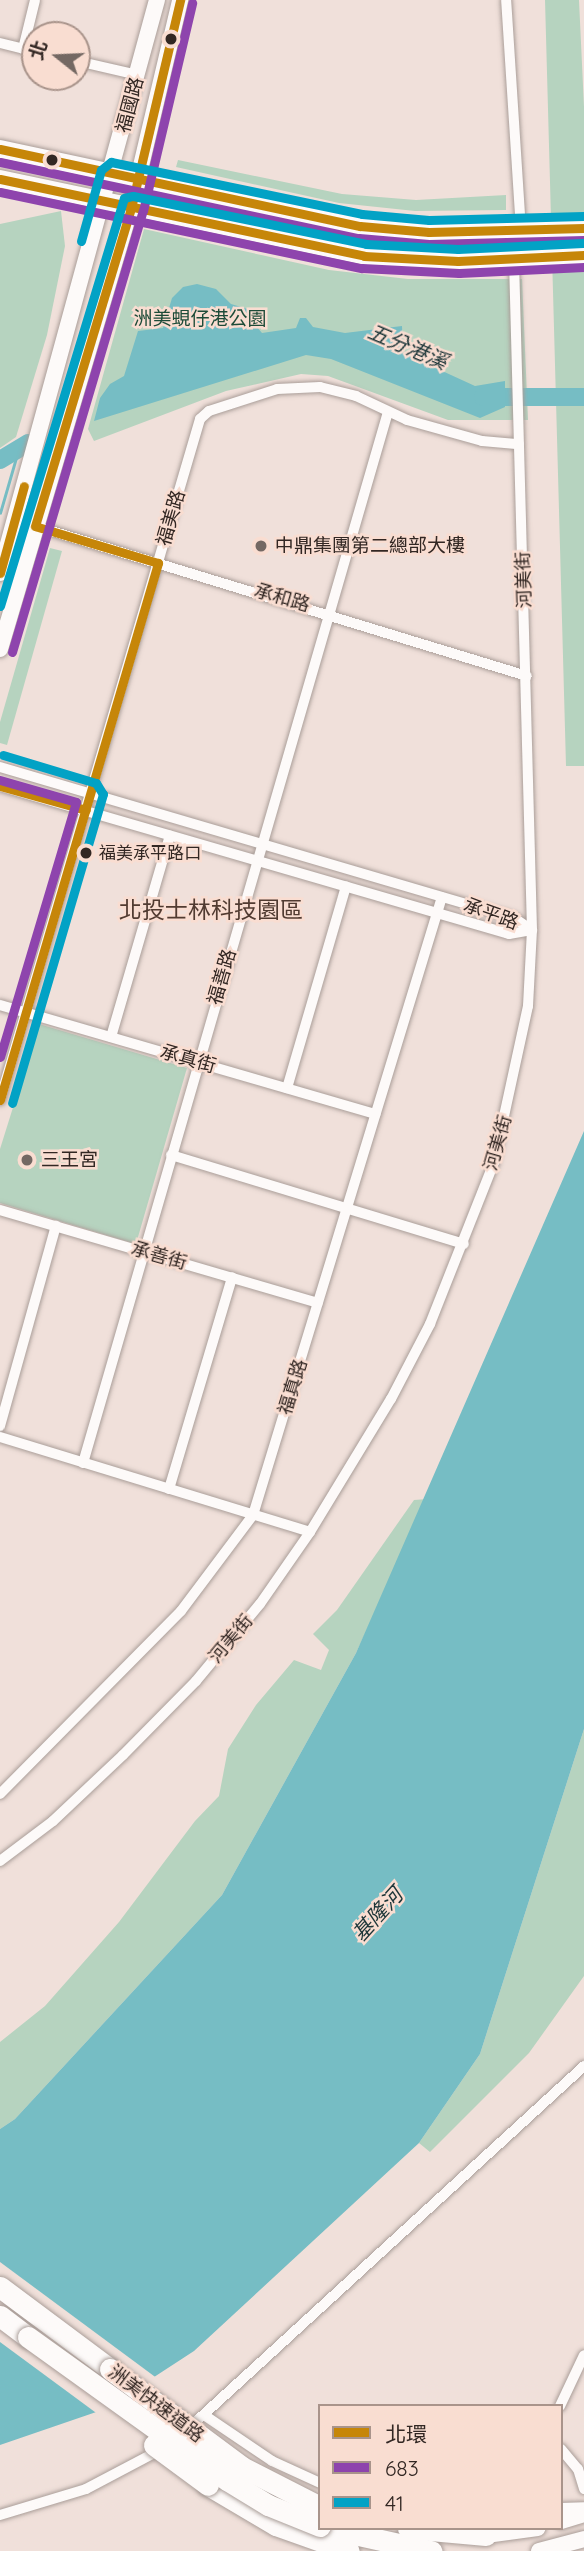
<!DOCTYPE html>
<html>
<head>
<meta charset="utf-8">
<style>
  body { margin:0 }
  #map { position:relative; width:584px; height:2551px; overflow:hidden; background:#f0e0da; font-family:Quicksand,"Noto Sans TC",sans-serif }
  div>[style] { position:absolute }
  [style*='--x'] { left:calc(var(--x)*1px); top:calc(var(--y)*1px); width:calc(var(--w)*1px); rotate:calc(var(--a)*1deg) }
  .green>* { inset:0; background:#b6d3bf }
  .water>* { inset:0; background:#76bdc4 }
  .pier>* { inset:0; background:#f0e0da }
  .stream>* { height:2.5px; margin:-1.25px; padding:0 1.25px; transform-origin:1.25px; border-radius:1.25px; background:#76bdc4 }
  .river>* { height:18px; margin:-9px; padding:0 9px; transform-origin:9px; border-radius:9px; background:#76bdc4 }
  .roads { filter:drop-shadow(0 0 2px #aa9e99) drop-shadow(0 0 2px #aa9e99) }
  .street>* { height:10px; margin:-5px; padding:0 5px; transform-origin:5px; border-radius:5px; background:#fdfaf9 }
  .secondary>* { height:16px; margin:-8px; padding:0 8px; transform-origin:8px; border-radius:8px; background:#fdfaf9 }
  .primary>* { height:18px; margin:-9px; padding:0 9px; transform-origin:9px; border-radius:9px; background:#fdfaf9 }
  .highway>* { height:21px; margin:-10.5px; padding:0 10.5px; transform-origin:10.5px; border-radius:10.5px; background:#fdfaf9 }
  .bridges { filter:drop-shadow(0 0 2px #aa9e99) drop-shadow(0 0 2px #aa9e99) }
  .highway-bridge>* { height:21px; margin:-10.5px; padding:0 10.5px; transform-origin:10.5px; border-radius:10.5px; background:#fdfaf9 }
  .bus-1>* { height:9px; margin:-4.5px; padding:0 4.5px; transform-origin:4.5px; border-radius:4.5px; background:#c68609 }
  .bus-2>* { height:9px; margin:-4.5px; padding:0 4.5px; transform-origin:4.5px; border-radius:4.5px; background:#8e44ad }
  .bus-3>* { height:9px; margin:-4.5px; padding:0 4.5px; transform-origin:4.5px; border-radius:4.5px; background:#02a2c5 }
  .dots>* { width:19px; height:19px; translate:-50% -50%; box-sizing:border-box; border:4px solid #f9ddd1; border-radius:50% }
  span { translate:-50% -50%; white-space:nowrap; text-align:center; line-height:1.15; -webkit-text-stroke:5px #f9ddd1; paint-order:stroke }
  .bus-label { font-size:17px; color:#322723 }
  .left { translate:0 -50%; text-align:left }
  .street-label { font-size:19px; color:#322723 }
  .park-label { font-size:19px; color:#1d4b38 }
  .poi-label { font-size:19px; color:#322723 }
  .water-label { font-size:21px; color:#1c3538; font-style:italic }
  .quarter-label { font-size:23px; color:#513b31 }
  .legend { position:absolute; left:318px; top:2404px; width:245px; height:126px; box-sizing:border-box; background:#f9ddd1; border:2px solid #a9948b; margin:0; padding:9px 12px; list-style:none; font-size:21px; color:#322723 }
  .legend li { display:flex; align-items:center; gap:14px; height:35px }
  .legend b { width:35px; border:2px solid #a9948b }
  .north { position:absolute; left:21px; top:21px; width:70px; height:70px; box-sizing:border-box; background:#f9ddd1; border:2px solid #a9948b; border-radius:50%; rotate:288deg; font-size:19px; font-weight:700; line-height:28px; text-align:center; color:#322723 }
  .north::after { content:''; display:block; margin:auto; width:24px; height:32px; background:#746863; clip-path:polygon(50% 0,100% 100%,50% 72%,0 100%) }
</style>
</head>
<body>
<div id="map">
  <div class="green">
    <i style="clip-path:polygon(545px 0,579px 0,584px 107px,584px 390px,576px 389px,574px 398px,584px 400px,584px 766px,566px 766px)"></i>
    <i style="clip-path:polygon(178px 160px,342px 194px,416px 200px,506px 195px,506px 210px,415px 211px,339px 203px,176px 167px)"></i>
    <i style="clip-path:polygon(0 161px,81px 179px,80px 183px,0 166px)"></i>
    <i style="clip-path:polygon(159px 197px,340px 237px,420px 244px,514px 242px,513px 247px,448px 250px,339px 242px,158px 201px)"></i>
    <i style="clip-path:polygon(61px 211px,65px 246px,47px 335px,16px 437px,0 448px,0 224px)"></i>
    <i style="clip-path:polygon(144px 229px,329px 270px,408px 279px,522px 279px,528px 420px,448px 420px,328px 376px,301px 374px,226px 391px,94px 441px,88px 429px)"></i>
    <i style="clip-path:polygon(50px 548px,62px 551px,7px 745px,0 743px,0 722px)"></i>
    <i style="clip-path:polygon(39px 1024px,187px 1068px,136px 1244px,0 1203px,0 1149px)"></i>
    <i style="clip-path:polygon(427px 1499px,356px 1653px,222px 1895px,15px 2119px,0 2129px,0 2042px,45px 2006px,119px 1922px,195px 1821px,219px 1796px,228px 1749px,256px 1705px,294px 1660px,321px 1670px,329px 1650px,313px 1634px,337px 1610px,414px 1500px)"></i>
    <i style="clip-path:polygon(584px 1729px,584px 1976px,529px 2053px,430px 2152px,419px 2143px,480px 2054px)"></i>
  </div>
  <div class="water">
    <i style="clip-path:polygon(197px 284px,216px 289px,231px 304px,261px 313px,257px 327px,262px 333px,296px 328px,300px 318px,306px 318px,313px 327px,345px 333px,402px 326px,403px 353px,475px 386px,505px 381px,505px 407px,480px 418px,331px 359px,306px 355px,94px 421px,100px 398px,110px 384px,124px 376px,138px 331px,163px 328px,172px 298px,183px 287px)"></i>
    <i style="clip-path:polygon(584px 1131px,584px 1729px,480px 2054px,419px 2143px,194px 2351px,105px 2409px,0 2445px,0 2129px,15px 2119px,222px 1895px,356px 1653px)"></i>
  </div>
  <div class="pier">
    <i style="clip-path:polygon(0 2262px,158px 2379px,99px 2415px,0 2342px)"></i>
  </div>
  <div class="stream">
    <i style="--x:0;--y:513;--w:72;--a:-73.8"></i>
  </div>
  <div class="river">
    <i style="--x:483;--y:397;--w:101;--a:0"></i>
    <i style="--x:0;--y:460;--w:33;--a:-31"></i>
  </div>
  <div class="roads">
    <div class="street">
      <i style="--x:0;--y:43;--w:36;--a:14"></i>
      <i style="--x:23;--y:49;--w:50;--a:-76.2"></i>
      <i style="--x:77;--y:61;--w:63;--a:12.9"></i>
      <i style="--x:35;--y:526;--w:514;--a:16.96"></i>
      <i style="--x:0;--y:767;--w:536;--a:16.37"></i>
      <i style="--x:514;--y:918;--w:22;--a:34"></i>
      <i style="--x:0;--y:786;--w:530;--a:16.21"></i>
      <i style="--x:509;--y:934;--w:23;--a:-10"></i>
      <i style="--x:0;--y:1005;--w:391;--a:16.2"></i>
      <i style="--x:111;--y:1037;--w:210;--a:-73.7"></i>
      <i style="--x:287;--y:1088;--w:210;--a:-73.7"></i>
      <i style="--x:0;--y:1100;--w:710;--a:-73.63"></i>
      <i style="--x:200;--y:419;--w:12;--a:-42"></i>
      <i style="--x:209;--y:411;--w:71;--a:-17.9"></i>
      <i style="--x:277;--y:389;--w:43;--a:-2.7"></i>
      <i style="--x:320;--y:387;--w:37;--a:14"></i>
      <i style="--x:356;--y:396;--w:56;--a:25.2"></i>
      <i style="--x:407;--y:420;--w:78;--a:15.6"></i>
      <i style="--x:482;--y:441;--w:37;--a:5"></i>
      <i style="--x:171;--y:1155;--w:306;--a:16.9"></i>
      <i style="--x:0;--y:1210;--w:331;--a:16.3"></i>
      <i style="--x:0;--y:1426;--w:208;--a:-74.4"></i>
      <i style="--x:0;--y:1437;--w:324;--a:17"></i>
      <i style="--x:83;--y:1463;--w:1094;--a:-73.82"></i>
      <i style="--x:169;--y:1489;--w:221;--a:-73.4"></i>
      <i style="--x:0;--y:1794;--w:257;--a:-45.3"></i>
      <i style="--x:181;--y:1611;--w:120;--a:-53.1"></i>
      <i style="--x:253;--y:1515;--w:646;--a:-73"></i>
      <i style="--x:0;--y:1861;--w:66;--a:-37"></i>
      <i style="--x:53;--y:1821;--w:96;--a:-43.3"></i>
      <i style="--x:123;--y:1755;--w:104;--a:-45.4"></i>
      <i style="--x:196;--y:1681;--w:100;--a:-50.3"></i>
      <i style="--x:260;--y:1604;--w:88;--a:-55.2"></i>
      <i style="--x:310;--y:1532;--w:156;--a:-58.7"></i>
      <i style="--x:391;--y:1399;--w:85;--a:-62.5"></i>
      <i style="--x:430;--y:1324;--w:174;--a:-68.4"></i>
      <i style="--x:494;--y:1162;--w:160;--a:-77.7"></i>
      <i style="--x:528;--y:1006;--w:76;--a:-87"></i>
      <i style="--x:532;--y:930;--w:671;--a:-91.54"></i>
      <i style="--x:514;--y:259;--w:30;--a:-76"></i>
      <i style="--x:521;--y:230;--w:230;--a:-93.7"></i>
      <i style="--x:560;--y:2406;--w:56;--a:-64.8"></i>
      <i style="--x:204;--y:2415;--w:82;--a:34.1"></i>
      <i style="--x:272;--y:2461;--w:53;--a:24.6"></i>
      <i style="--x:189;--y:2428;--w:536;--a:-42.5"></i>
      <i style="--x:561;--y:2449;--w:26;--a:50"></i>
      <i style="--x:578;--y:2469;--w:21;--a:73"></i>
      <i style="--x:561;--y:2508;--w:23;--a:-2"></i>
      <i style="--x:0;--y:2515;--w:90;--a:-16.8"></i>
      <i style="--x:86;--y:2489;--w:86;--a:-27.8"></i>
    </div>
    <div class="secondary">
      <i style="--x:0;--y:573;--w:594;--a:-74.68"></i>
      <i style="--x:0;--y:649;--w:460;--a:-73.5"></i>
      <i style="--x:131;--y:208;--w:214;--a:-76.7"></i>
      <i style="--x:561;--y:2521;--w:24;--a:-17"></i>
      <i style="--x:486;--y:2535;--w:52;--a:-7.7"></i>
      <i style="--x:539;--y:2551;--w:47;--a:-14.9"></i>
    </div>
    <div class="primary">
      <i style="--x:0;--y:149;--w:368;--a:12.1"></i>
      <i style="--x:360;--y:226;--w:69;--a:5"></i>
      <i style="--x:429;--y:232;--w:155;--a:-1.5"></i>
      <i style="--x:0;--y:179;--w:372;--a:11.9"></i>
      <i style="--x:364;--y:256;--w:94;--a:3"></i>
      <i style="--x:458;--y:261;--w:126;--a:-2.7"></i>
    </div>
    <div class="highway">
      <i style="--x:0;--y:2287;--w:137;--a:36.7"></i>
      <i style="--x:0;--y:2316;--w:35;--a:37"></i>
      <i style="--x:208;--y:2485;--w:79;--a:30.5"></i>
      <i style="--x:276;--y:2525;--w:77;--a:19.6"></i>
      <i style="--x:327;--y:2528;--w:107;--a:12.5"></i>
      <i style="--x:408;--y:2528;--w:78;--a:5.1"></i>
    </div>
  </div>
  <div class="bridges">
    <div class="highway-bridge">
      <i style="--x:28;--y:2337;--w:245;--a:35.7"></i>
      <i style="--x:227;--y:2480;--w:48;--a:31.4"></i>
      <i style="--x:268;--y:2505;--w:56;--a:22"></i>
      <i style="--x:110;--y:2369;--w:164;--a:36.6"></i>
      <i style="--x:242;--y:2467;--w:88;--a:27.1"></i>
      <i style="--x:154;--y:2445;--w:67;--a:36.5"></i>
    </div>
  </div>
  <div class="bus-1">
    <i style="--x:0;--y:149;--w:368;--a:12.1"></i>
    <i style="--x:360;--y:226;--w:69;--a:5"></i>
    <i style="--x:429;--y:232;--w:155;--a:-1.5"></i>
    <i style="--x:0;--y:179;--w:372;--a:11.9"></i>
    <i style="--x:364;--y:256;--w:94;--a:3"></i>
    <i style="--x:458;--y:261;--w:126;--a:-2.7"></i>
    <i style="--x:0;--y:573;--w:90;--a:-74.6"></i>
    <i style="--x:0;--y:786;--w:89;--a:15.6"></i>
    <i style="--x:0;--y:1100;--w:560;--a:-73.6"></i>
    <i style="--x:158;--y:563;--w:128;--a:-163.3"></i>
    <i style="--x:35;--y:526;--w:332;--a:-73.2"></i>
    <i style="--x:131;--y:208;--w:214;--a:-76.7"></i>
  </div>
  <div class="bus-2">
    <i style="--x:0;--y:162;--w:367;--a:12"></i>
    <i style="--x:359;--y:238;--w:70;--a:4.9"></i>
    <i style="--x:429;--y:244;--w:155;--a:-1.5"></i>
    <i style="--x:0;--y:192;--w:370;--a:11.9"></i>
    <i style="--x:362;--y:268;--w:97;--a:3"></i>
    <i style="--x:459;--y:273;--w:125;--a:-2.7"></i>
    <i style="--x:12;--y:652;--w:460;--a:-73.5"></i>
    <i style="--x:143;--y:211;--w:214;--a:-76.7"></i>
    <i style="--x:0;--y:780;--w:79;--a:16.1"></i>
    <i style="--x:76;--y:802;--w:266;--a:106.6"></i>
  </div>
  <div class="bus-3">
    <i style="--x:81;--y:241;--w:74;--a:-74.3"></i>
    <i style="--x:101;--y:170;--w:13;--a:-39"></i>
    <i style="--x:111;--y:162;--w:256;--a:11.7"></i>
    <i style="--x:362;--y:214;--w:67;--a:5.1"></i>
    <i style="--x:429;--y:220;--w:155;--a:-1.5"></i>
    <i style="--x:0;--y:606;--w:426;--a:-73.1"></i>
    <i style="--x:124;--y:198;--w:9;--a:-13"></i>
    <i style="--x:133;--y:196;--w:238;--a:11.6"></i>
    <i style="--x:366;--y:244;--w:92;--a:3.1"></i>
    <i style="--x:458;--y:249;--w:125;--a:-2.7"></i>
    <i style="--x:3;--y:755;--w:97;--a:16.8"></i>
    <i style="--x:96;--y:783;--w:13;--a:58"></i>
    <i style="--x:103;--y:794;--w:322;--a:106.4"></i>
  </div>
  <div class="dots">
    <i style="left:171px;top:39px;background:#322723"></i>
    <i style="left:52px;top:160px;background:#322723"></i>
    <i style="left:261px;top:546px;background:#746863"></i>
    <i style="left:86px;top:853px;background:#322723"></i>
    <i style="left:27px;top:1160px;background:#746863"></i>
  </div>
  <div class="bus-label">
    <span class="left" style="left:99px;top:853px">福美承平路口</span>
  </div>
  <div class="street-label">
    <span style="left:130px;top:105px;rotate:-75deg">福國路</span>
    <span style="left:171px;top:518px;rotate:-74deg">福美路</span>
    <span style="left:524px;top:580px;rotate:-92deg">河美街</span>
    <span style="left:282px;top:598px;rotate:16deg">承和路</span>
    <span style="left:491px;top:914px;rotate:20deg">承平路</span>
    <span style="left:222px;top:977px;rotate:-74deg">福善路</span>
    <span style="left:188px;top:1059px;rotate:16deg">承真街</span>
    <span style="left:498px;top:1143px;rotate:-74deg">河美街</span>
    <span style="left:159px;top:1256px;rotate:16deg">承善街</span>
    <span style="left:293px;top:1387px;rotate:-73deg">福真路</span>
    <span style="left:231px;top:1639px;rotate:-50deg">河美街</span>
    <span style="left:156px;top:2404px;rotate:37deg">洲美快速道路</span>
  </div>
  <div class="park-label">
    <span style="left:200px;top:319px">洲美蜆仔港公園</span>
  </div>
  <div class="poi-label">
    <span class="left" style="left:275px;top:546px">中鼎集團第二總部大樓</span>
    <span class="left" style="left:41px;top:1160px">三王宮</span>
  </div>
  <div class="water-label">
    <span style="left:408px;top:346px;rotate:23deg">五分港溪</span>
    <span style="left:377px;top:1914px;rotate:-48deg">基隆河</span>
  </div>
  <div class="quarter-label">
    <span style="left:211px;top:910px">北投士林科技園區</span>
  </div>
  <ul class="legend">
  <li><b style="height:9px;background:#c68609"></b>北環</li>
  <li><b style="height:9px;background:#8e44ad"></b>683</li>
  <li><b style="height:9px;background:#02a2c5"></b>41</li>
  </ul>
  <div class="north">北</div>
</div>
</body>
</html>
